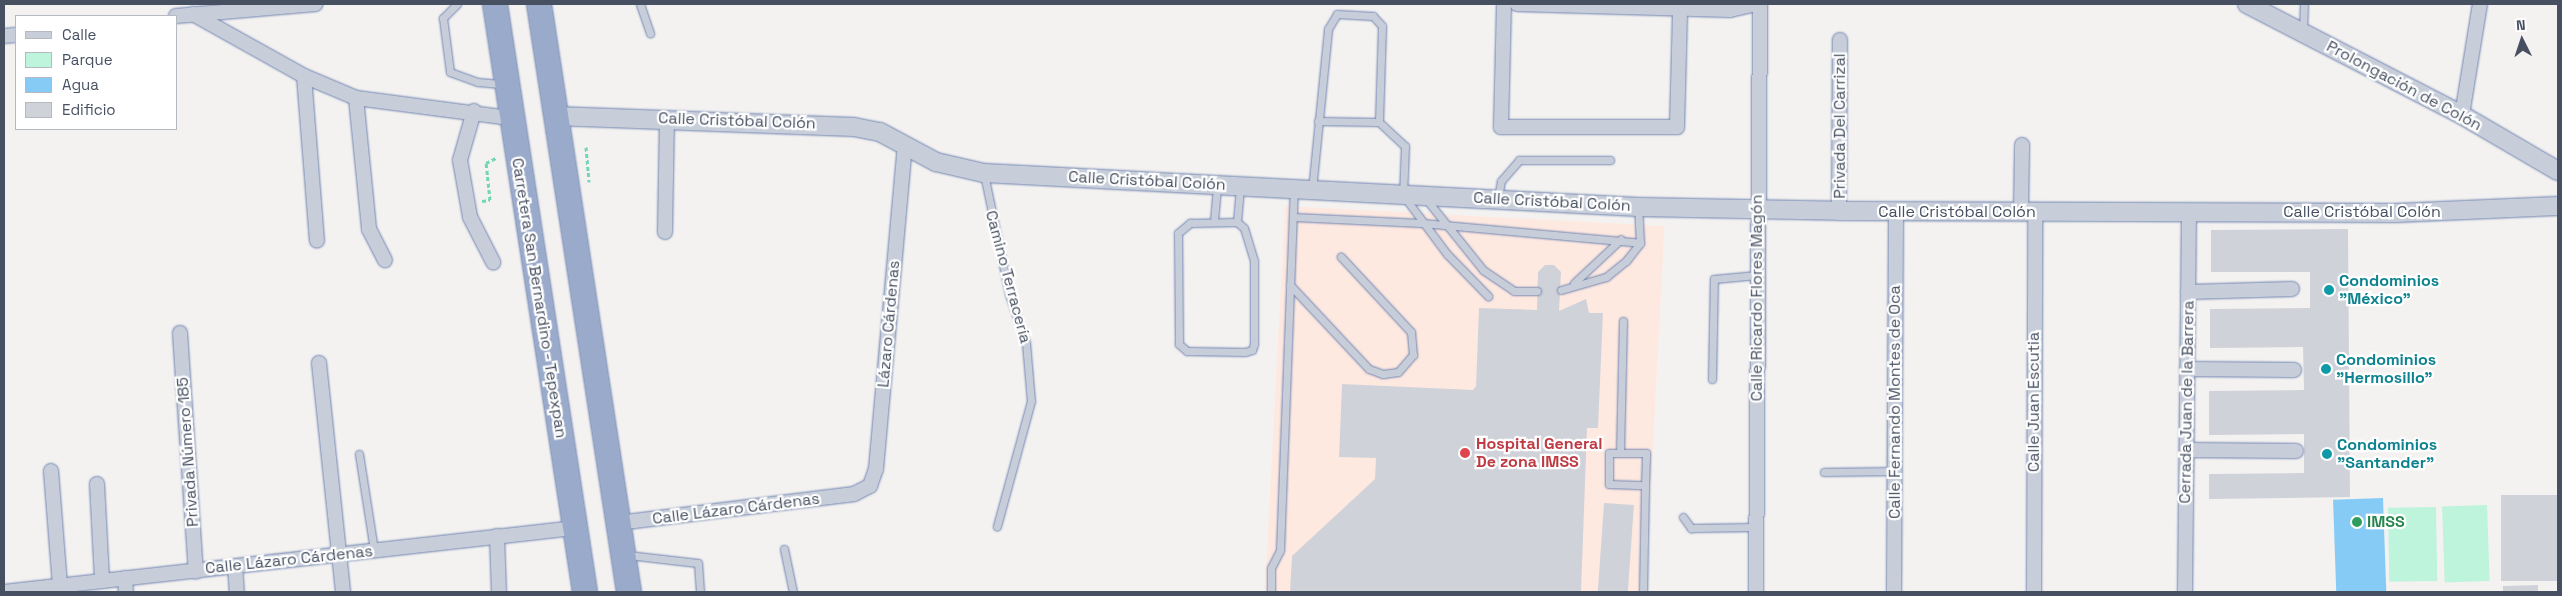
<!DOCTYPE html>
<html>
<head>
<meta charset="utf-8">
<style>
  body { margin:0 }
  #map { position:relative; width:2562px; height:596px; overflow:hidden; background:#f4f2f1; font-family:"Space Grotesk",sans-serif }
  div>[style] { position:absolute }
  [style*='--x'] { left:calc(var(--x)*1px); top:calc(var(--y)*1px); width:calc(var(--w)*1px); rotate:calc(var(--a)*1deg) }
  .medical>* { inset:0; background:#fee9e1; transform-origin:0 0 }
  .green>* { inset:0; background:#bdf4db; transform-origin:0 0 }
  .water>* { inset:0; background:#86cbf5; transform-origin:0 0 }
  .building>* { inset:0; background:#d0d2d9; transform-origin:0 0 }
  .path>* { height:3px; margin-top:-1.5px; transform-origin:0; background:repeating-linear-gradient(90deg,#71d6b5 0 4px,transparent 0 6.5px) }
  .roads { filter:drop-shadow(0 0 1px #7084b0) drop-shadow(0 0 1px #7084b0) }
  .service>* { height:7px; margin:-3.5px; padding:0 3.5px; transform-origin:3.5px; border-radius:3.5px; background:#c7ceda }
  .minor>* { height:14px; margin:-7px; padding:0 7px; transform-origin:7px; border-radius:7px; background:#c7ceda }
  .tertiary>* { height:18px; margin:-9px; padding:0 9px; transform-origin:9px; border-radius:9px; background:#c7ceda }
  .trunk>* { height:24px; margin:-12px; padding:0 12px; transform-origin:12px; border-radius:12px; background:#9aaacb }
  .dots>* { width:14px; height:14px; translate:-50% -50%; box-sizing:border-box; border:2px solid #fff; border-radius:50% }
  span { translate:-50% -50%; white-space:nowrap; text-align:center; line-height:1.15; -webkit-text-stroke:4.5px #fff; paint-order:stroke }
  .street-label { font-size:16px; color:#475061 }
  .culture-label { font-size:16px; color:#0d838f; font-weight:700 }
  .left { translate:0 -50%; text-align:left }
  .health-label { font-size:16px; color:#be3a42; font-weight:700 }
  .leisure-label { font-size:16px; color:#27864d; font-weight:700 }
  .frame { position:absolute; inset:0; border:5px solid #475061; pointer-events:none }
  .legend { position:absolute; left:15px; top:15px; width:162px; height:115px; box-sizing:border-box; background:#fff; border:1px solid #b5b9c0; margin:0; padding:6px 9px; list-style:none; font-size:15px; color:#475061 }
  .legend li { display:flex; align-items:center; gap:10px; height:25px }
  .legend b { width:25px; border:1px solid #b5b9c0 }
  .north { position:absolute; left:2497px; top:15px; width:50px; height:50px; -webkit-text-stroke:4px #fff; paint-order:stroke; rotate:356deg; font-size:14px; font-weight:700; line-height:20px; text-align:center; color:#475061 }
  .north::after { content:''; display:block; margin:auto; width:18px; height:22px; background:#475061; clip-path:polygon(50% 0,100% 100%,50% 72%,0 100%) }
</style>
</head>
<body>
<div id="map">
  <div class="medical">
    <i style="left:1285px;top:206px;width:380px;height:387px;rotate:3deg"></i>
  </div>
  <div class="green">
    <i style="left:2487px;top:505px;width:76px;height:45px;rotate:88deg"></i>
    <i style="left:2436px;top:507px;width:74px;height:48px;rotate:89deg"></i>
  </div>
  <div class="water">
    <i style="left:2383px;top:498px;width:94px;height:50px;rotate:88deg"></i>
  </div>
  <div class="building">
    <i style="clip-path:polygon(2348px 229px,2350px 497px,2209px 499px,2209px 474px,2304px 473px,2304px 434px,2209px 435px,2209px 391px,2304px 390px,2303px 347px,2210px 348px,2210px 309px,2310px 308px,2310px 272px,2211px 272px,2211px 230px)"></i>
    <i style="clip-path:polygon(1545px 265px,1554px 265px,1561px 272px,1559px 311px,1586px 299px,1589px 313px,1603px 313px,1598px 428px,1587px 428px,1581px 592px,1290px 592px,1292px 556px,1375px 479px,1376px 458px,1339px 457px,1342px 384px,1473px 390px,1476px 386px,1479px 308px,1537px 310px,1538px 272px)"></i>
    <i style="left:2558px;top:495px;width:86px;height:57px;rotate:90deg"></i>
    <i style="left:1604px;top:503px;width:30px;height:89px;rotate:4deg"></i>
    <i style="clip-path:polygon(2538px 585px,2538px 592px,2503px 592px,2503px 586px)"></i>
  </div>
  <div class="path">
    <i style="--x:586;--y:147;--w:35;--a:85"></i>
    <i style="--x:482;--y:201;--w:8;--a:-7"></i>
    <i style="--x:490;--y:200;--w:37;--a:-96"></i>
    <i style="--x:486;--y:163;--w:13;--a:-27"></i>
  </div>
  <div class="roads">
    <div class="service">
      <i style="--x:457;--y:4;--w:20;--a:135"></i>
      <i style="--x:443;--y:18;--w:54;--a:82.6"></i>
      <i style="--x:450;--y:72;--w:30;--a:20"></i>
      <i style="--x:478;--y:82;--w:25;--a:5"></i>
      <i style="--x:640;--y:4;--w:31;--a:71"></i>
      <i style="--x:2303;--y:31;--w:27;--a:-88"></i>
      <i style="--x:1318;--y:121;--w:61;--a:0.9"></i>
      <i style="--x:984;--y:174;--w:123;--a:78.2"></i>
      <i style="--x:1009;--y:294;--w:52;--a:70.9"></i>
      <i style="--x:1026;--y:343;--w:58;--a:85.1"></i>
      <i style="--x:1031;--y:401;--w:130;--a:105.2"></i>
      <i style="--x:1312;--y:190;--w:162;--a:-84.3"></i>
      <i style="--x:1328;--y:29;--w:17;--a:-59"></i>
      <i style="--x:1337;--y:14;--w:36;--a:3"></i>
      <i style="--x:1373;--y:16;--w:13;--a:48"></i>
      <i style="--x:1382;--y:26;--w:96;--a:91.8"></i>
      <i style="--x:1379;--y:122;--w:35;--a:43"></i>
      <i style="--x:1405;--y:146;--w:49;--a:92.3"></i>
      <i style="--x:1403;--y:195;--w:74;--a:53.3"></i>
      <i style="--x:1447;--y:254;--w:59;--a:45.7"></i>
      <i style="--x:1426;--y:199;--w:91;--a:51.2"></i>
      <i style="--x:1483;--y:270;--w:37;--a:34"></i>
      <i style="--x:1514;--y:291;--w:23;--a:0"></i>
      <i style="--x:1498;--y:199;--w:18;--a:-81"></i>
      <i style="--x:1501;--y:181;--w:28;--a:-49"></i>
      <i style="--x:1519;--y:160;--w:91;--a:0"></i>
      <i style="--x:1293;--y:217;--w:129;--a:2.7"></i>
      <i style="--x:1422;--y:223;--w:219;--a:5.2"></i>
      <i style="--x:1640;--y:243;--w:34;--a:-93"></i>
      <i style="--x:1214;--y:221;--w:34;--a:-85"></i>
      <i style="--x:1237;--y:222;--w:9;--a:41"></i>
      <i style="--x:1244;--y:228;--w:34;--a:73"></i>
      <i style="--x:1254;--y:261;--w:83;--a:90"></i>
      <i style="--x:1254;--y:344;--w:6;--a:108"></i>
      <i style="--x:1252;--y:350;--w:7;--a:164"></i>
      <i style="--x:1245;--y:352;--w:58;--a:-179"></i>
      <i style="--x:1187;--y:351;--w:11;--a:-139"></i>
      <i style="--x:1179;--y:344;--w:111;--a:-90.5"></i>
      <i style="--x:1178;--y:233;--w:16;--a:-40"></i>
      <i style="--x:1190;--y:223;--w:47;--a:-1.2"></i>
      <i style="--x:1237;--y:222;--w:35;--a:-85"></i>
      <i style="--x:1574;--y:283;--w:64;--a:-43.1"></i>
      <i style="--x:1290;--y:285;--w:115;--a:46.8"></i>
      <i style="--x:1369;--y:369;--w:15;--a:20"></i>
      <i style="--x:1383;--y:374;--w:15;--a:-8"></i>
      <i style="--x:1398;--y:372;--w:23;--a:-49"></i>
      <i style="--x:1413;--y:355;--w:23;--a:-95"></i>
      <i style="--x:1411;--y:332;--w:103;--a:-133"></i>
      <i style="--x:1561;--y:290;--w:47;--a:-16.1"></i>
      <i style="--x:1606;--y:277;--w:26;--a:-39"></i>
      <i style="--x:1626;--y:261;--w:23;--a:-52"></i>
      <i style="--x:1712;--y:379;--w:100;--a:-88.9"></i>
      <i style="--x:1714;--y:279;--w:43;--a:-5.3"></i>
      <i style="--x:1620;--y:453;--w:132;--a:-88.7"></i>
      <i style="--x:359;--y:454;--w:97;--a:81.1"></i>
      <i style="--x:1824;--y:472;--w:71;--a:-0.8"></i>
      <i style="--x:1683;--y:517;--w:14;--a:54"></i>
      <i style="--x:1691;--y:528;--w:65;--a:-0.9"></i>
      <i style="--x:784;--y:549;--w:44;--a:78.2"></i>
      <i style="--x:628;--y:555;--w:70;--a:6.5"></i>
      <i style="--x:698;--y:563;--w:29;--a:86"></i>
      <i style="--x:1271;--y:592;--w:24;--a:-90"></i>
      <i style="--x:1271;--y:568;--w:20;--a:-63"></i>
      <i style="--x:1280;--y:550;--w:361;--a:-87.8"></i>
      <i style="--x:1643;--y:592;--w:107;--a:-88.9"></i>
      <i style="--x:1645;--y:485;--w:32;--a:-88"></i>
      <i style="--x:1646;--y:453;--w:37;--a:180"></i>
      <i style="--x:1609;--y:453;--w:31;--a:90"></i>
      <i style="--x:1609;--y:484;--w:36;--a:2"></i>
    </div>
    <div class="minor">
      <i style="--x:1504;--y:4;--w:123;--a:91.4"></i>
      <i style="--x:1501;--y:127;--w:176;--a:0"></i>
      <i style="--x:1677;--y:127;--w:118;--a:-88.5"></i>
      <i style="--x:1517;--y:4;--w:213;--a:1.6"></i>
      <i style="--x:1730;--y:10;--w:28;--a:-13"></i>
      <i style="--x:193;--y:14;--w:127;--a:29.2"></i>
      <i style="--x:304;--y:76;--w:56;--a:22.9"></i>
      <i style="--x:356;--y:98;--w:156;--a:7.4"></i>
      <i style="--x:176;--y:16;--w:140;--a:-4.9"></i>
      <i style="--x:4;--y:36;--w:12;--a:-5"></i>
      <i style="--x:304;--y:76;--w:165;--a:85.5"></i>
      <i style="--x:356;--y:98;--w:132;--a:84.3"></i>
      <i style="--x:369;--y:229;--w:35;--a:63"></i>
      <i style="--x:474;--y:111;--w:51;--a:105.9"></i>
      <i style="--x:460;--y:160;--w:58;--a:80"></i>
      <i style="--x:470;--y:217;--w:51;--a:62.9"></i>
      <i style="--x:2462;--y:115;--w:112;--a:-80.8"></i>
      <i style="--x:1839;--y:211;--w:171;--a:-89.7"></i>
      <i style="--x:2021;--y:212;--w:67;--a:-89.1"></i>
      <i style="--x:665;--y:232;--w:113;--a:-89"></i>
      <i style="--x:2188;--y:292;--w:104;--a:-1.7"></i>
      <i style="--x:180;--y:333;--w:239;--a:86.2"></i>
      <i style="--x:319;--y:363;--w:230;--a:84"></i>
      <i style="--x:2187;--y:369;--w:107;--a:0.5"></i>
      <i style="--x:2187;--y:450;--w:109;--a:0.5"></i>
      <i style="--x:51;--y:471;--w:115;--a:85.5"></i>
      <i style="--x:97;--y:484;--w:97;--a:87"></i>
      <i style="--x:618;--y:523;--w:238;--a:-7"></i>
      <i style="--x:854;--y:494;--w:18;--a:-27"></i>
      <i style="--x:870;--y:486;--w:18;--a:-71"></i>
      <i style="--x:876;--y:469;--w:326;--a:-84.9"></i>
      <i style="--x:497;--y:536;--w:56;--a:88"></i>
      <i style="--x:235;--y:566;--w:26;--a:86"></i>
      <i style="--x:125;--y:578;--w:14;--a:86"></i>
      <i style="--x:4;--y:592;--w:575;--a:-6.4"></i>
      <i style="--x:1756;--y:592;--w:588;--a:-89.61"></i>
      <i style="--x:1894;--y:592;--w:381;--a:-89.7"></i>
      <i style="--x:2034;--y:592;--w:380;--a:-89.8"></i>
      <i style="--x:2185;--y:592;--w:380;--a:-89.4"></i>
    </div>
    <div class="tertiary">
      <i style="--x:2247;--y:4;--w:242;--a:27.3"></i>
      <i style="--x:2462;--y:115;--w:111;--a:30.3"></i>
      <i style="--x:555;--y:116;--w:299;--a:2.1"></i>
      <i style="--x:854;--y:127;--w:26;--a:11"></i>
      <i style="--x:880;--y:132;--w:64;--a:28.2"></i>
      <i style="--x:936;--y:162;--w:49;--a:12.9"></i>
      <i style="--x:984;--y:173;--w:655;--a:2.98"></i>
      <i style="--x:1638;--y:207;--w:201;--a:1.1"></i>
      <i style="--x:1839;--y:211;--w:557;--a:0.21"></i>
      <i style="--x:2396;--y:213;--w:162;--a:-2.5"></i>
    </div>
    <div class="trunk">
      <i style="--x:495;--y:4;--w:595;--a:81.3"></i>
      <i style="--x:539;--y:4;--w:595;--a:81.3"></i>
    </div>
  </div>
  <div class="dots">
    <i style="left:2329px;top:290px;background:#0f9aa8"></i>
    <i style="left:2326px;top:369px;background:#0f9aa8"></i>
    <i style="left:1465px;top:453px;background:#e0444e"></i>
    <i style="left:2327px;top:454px;background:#0f9aa8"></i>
    <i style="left:2357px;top:522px;background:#2e9e5b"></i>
  </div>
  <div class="street-label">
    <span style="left:2404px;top:86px;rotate:28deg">Prolongación de Colón</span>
    <span style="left:737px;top:121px;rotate:2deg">Calle Cristóbal Colón</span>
    <span style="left:1840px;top:126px;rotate:-90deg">Privada Del Carrizal</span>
    <span style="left:1147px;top:181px;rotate:3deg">Calle Cristóbal Colón</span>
    <span style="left:1552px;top:202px;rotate:3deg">Calle Cristóbal Colón</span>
    <span style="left:1957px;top:212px">Calle Cristóbal Colón</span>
    <span style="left:2362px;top:212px">Calle Cristóbal Colón</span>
    <span style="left:1008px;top:277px;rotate:75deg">Camino Terracería</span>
    <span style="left:539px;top:298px;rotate:81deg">Carretera San Bernardino - Tepexpan</span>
    <span style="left:1757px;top:298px;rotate:-90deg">Calle Ricardo Flores Magón</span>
    <span style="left:889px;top:324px;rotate:-85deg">Lázaro Cárdenas</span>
    <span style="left:1895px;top:402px;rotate:-90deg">Calle Fernando Montes de Oca</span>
    <span style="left:2034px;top:402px;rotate:-90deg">Calle Juan Escutia</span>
    <span style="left:2187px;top:402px;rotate:-89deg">Cerrada Juan de la Barrera</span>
    <span style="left:188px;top:452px;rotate:-94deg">Privada Número 185</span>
    <span style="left:736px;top:509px;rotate:-7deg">Calle Lázaro Cárdenas</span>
    <span style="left:289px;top:560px;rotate:-6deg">Calle Lázaro Cárdenas</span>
  </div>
  <div class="culture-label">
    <span class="left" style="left:2339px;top:290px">Condominios<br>"México"</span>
    <span class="left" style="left:2336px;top:369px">Condominios<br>"Hermosillo"</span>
    <span class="left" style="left:2337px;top:454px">Condominios<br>"Santander"</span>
  </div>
  <div class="health-label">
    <span class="left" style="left:1476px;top:453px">Hospital General<br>De zona IMSS</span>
  </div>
  <div class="leisure-label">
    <span class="left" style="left:2367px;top:522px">IMSS</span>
  </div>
  <div class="frame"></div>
  <ul class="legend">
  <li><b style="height:6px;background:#c7ceda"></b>Calle</li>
  <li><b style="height:14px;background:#bdf4db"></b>Parque</li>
  <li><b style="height:14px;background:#86cbf5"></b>Agua</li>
  <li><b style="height:14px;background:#d0d2d9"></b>Edificio</li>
  </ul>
  <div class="north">N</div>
</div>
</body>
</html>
